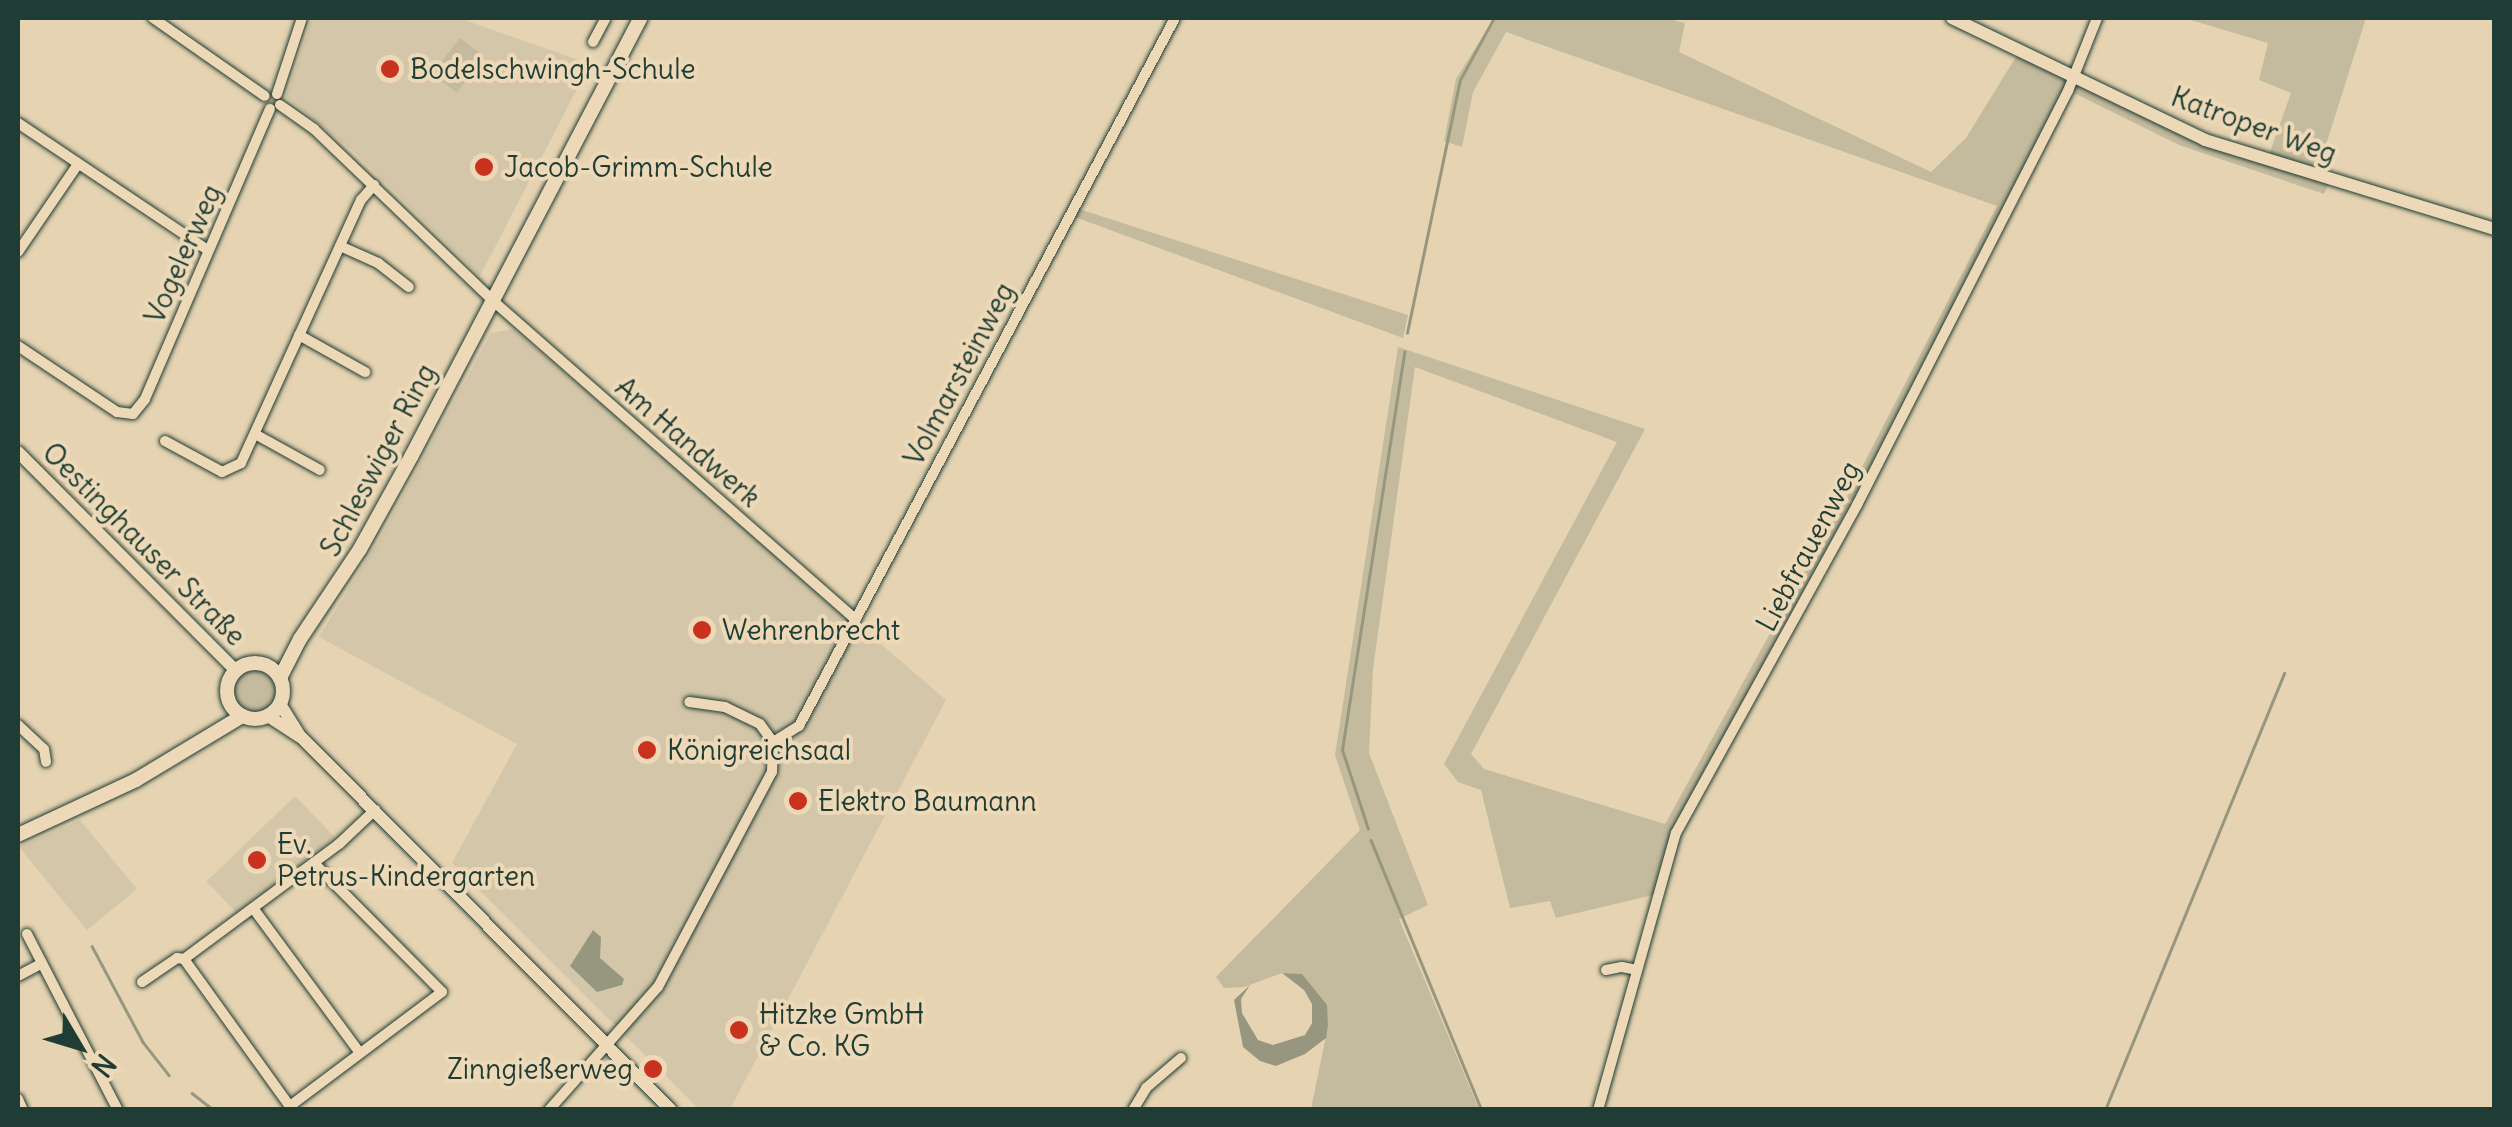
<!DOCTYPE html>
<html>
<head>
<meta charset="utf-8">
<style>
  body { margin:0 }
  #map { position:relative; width:2512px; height:1127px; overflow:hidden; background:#e5d3b2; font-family:Delius,sans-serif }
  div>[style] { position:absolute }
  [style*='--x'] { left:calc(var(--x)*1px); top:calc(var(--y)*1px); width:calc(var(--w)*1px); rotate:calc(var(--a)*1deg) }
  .built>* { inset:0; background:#d4c6a8; transform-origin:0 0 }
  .green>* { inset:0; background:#c4ba9d; transform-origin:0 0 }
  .round { border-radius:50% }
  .water>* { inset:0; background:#979780 }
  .stream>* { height:2.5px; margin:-1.25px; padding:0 1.25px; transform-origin:1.25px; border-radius:1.25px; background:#979780 }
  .roads { filter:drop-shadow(0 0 2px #1f3d34) drop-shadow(0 0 2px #1f3d34) }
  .minor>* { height:10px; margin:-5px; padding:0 5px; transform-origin:5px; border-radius:5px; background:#edd9b7 }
  .tertiary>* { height:12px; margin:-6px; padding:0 6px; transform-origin:6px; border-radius:6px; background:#edd9b7 }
  .secondary>* { height:14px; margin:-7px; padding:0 7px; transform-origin:7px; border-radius:7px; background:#edd9b7 }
  .secondary>.ring { margin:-7px; padding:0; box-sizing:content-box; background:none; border:14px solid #edd9b7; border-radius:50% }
  .dots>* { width:28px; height:28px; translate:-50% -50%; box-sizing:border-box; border:5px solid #edd9b7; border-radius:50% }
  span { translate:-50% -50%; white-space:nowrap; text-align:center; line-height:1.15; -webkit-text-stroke:8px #edd9b7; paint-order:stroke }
  .poi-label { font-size:28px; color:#1f3d34 }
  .left { translate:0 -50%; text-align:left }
  .right { translate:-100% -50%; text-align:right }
  .street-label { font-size:28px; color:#1f3d34 }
  .frame { position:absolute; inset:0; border:20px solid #1f3d34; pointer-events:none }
  .north { position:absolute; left:30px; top:997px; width:100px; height:100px; -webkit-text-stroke:8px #edd9b7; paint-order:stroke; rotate:128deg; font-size:28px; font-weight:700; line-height:40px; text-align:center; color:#1f3d34 }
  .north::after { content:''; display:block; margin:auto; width:35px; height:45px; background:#1f3d34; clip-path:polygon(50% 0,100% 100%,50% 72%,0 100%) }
</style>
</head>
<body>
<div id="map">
  <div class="built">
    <i style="clip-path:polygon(312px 18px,459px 18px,590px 64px,480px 276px,354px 152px,286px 97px)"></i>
    <i style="clip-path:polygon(514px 329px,946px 700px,730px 1109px,699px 1109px,452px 863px,517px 744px,319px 637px,380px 538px,491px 333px)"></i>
    <i style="left:295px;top:796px;width:57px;height:123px;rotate:46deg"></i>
    <i style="clip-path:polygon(80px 820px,137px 889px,87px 930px,19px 847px)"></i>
  </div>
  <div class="green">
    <i style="clip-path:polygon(1494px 18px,1665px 18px,1685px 23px,1679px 52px,1931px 172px,1966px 138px,2019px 52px,2070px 78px,1857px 503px,1846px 498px,1997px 206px,1506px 32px,1473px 92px,1462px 147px,1444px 141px,1456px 79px)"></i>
    <i style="clip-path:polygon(2184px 18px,2366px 18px,2318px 170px,2269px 155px,2291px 93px,2259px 80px,2268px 43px)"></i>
    <i style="left:460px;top:38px;width:31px;height:45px;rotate:38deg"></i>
    <i style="clip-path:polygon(2073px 79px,2204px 142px,2330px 181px,2324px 194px,2179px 145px,2070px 91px)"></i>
    <i style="clip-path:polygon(1079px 209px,1408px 315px,1403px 338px,1075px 217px)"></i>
    <i style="clip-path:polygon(1398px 347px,1645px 429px,1471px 754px,1484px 769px,1665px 824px,1843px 501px,1855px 506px,1674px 833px,1657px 894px,1556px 918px,1550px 901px,1510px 908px,1481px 790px,1458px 782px,1444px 764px,1617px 442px,1415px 367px,1373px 669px,1369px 753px,1428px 905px,1399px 919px,1479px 1109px,1311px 1109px,1328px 1026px,1302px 974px,1282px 973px,1244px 987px,1224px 988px,1216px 977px,1360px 830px,1335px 755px)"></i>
    <i class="round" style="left:232px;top:669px;width:44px;height:44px"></i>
  </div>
  <div class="water">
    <i style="clip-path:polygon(593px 930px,601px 937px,600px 958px,624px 979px,622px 985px,597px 992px,570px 966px)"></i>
    <i style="clip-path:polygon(1282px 973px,1302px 974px,1327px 1005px,1328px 1026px,1326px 1038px,1305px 1054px,1276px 1066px,1260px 1061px,1243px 1047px,1234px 1000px,1250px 985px,1241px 999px,1242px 1013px,1258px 1040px,1273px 1045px,1305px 1035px,1312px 1023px,1312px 1004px,1304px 990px)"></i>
  </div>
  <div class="stream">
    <i style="--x:1407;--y:333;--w:258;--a:-78.2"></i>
    <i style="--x:1460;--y:80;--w:71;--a:-61.3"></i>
    <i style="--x:1368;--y:829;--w:83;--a:-108.2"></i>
    <i style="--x:1342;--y:750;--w:403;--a:-81.1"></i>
    <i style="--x:1371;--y:840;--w:292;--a:67.7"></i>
    <i style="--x:92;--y:946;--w:109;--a:62"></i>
    <i style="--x:143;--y:1042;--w:42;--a:51.8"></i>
    <i style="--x:192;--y:1093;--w:28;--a:38"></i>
    <i style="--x:2105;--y:1110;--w:472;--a:-67.7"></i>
  </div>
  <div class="roads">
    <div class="minor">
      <i style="--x:153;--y:18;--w:136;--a:34.9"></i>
      <i style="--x:593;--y:42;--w:27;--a:-62"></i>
      <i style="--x:277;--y:94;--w:80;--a:-71.8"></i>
      <i style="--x:280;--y:105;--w:42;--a:35.2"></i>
      <i style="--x:314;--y:129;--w:245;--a:43.8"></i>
      <i style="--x:491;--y:299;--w:485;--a:41.3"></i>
      <i style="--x:18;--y:123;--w:229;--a:33.8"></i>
      <i style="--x:340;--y:246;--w:42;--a:24.1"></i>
      <i style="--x:378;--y:263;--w:39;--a:38"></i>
      <i style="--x:18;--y:252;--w:107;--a:-55.7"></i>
      <i style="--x:299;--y:335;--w:76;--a:29.3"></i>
      <i style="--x:18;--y:346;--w:119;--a:33.7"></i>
      <i style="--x:117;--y:412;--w:16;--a:7"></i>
      <i style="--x:133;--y:414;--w:19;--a:-51"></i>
      <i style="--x:145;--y:399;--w:316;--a:-66.7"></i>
      <i style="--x:255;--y:434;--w:74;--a:29"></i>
      <i style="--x:165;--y:441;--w:65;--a:28.5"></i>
      <i style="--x:222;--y:472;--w:21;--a:-25"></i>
      <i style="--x:241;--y:463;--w:289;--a:-65.5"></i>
      <i style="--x:361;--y:200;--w:20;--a:-49"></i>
      <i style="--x:18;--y:725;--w:35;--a:43"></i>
      <i style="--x:44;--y:749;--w:13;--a:81"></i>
      <i style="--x:773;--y:742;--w:31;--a:-32"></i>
      <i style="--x:799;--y:726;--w:802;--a:-62.03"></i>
      <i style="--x:253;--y:908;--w:180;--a:53.6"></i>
      <i style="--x:27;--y:934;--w:198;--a:62.7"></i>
      <i style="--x:184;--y:959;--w:183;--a:54.3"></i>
      <i style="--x:1606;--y:970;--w:16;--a:-11"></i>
      <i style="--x:1622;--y:967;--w:15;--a:11"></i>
      <i style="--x:18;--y:976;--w:27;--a:-28"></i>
      <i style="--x:142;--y:982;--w:42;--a:-34.4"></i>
      <i style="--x:177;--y:958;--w:7;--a:8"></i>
      <i style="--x:184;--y:959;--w:193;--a:-36.6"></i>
      <i style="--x:339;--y:844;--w:50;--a:-43.4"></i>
      <i style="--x:18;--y:1099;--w:12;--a:66"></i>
      <i style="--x:290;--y:1106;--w:190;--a:-36.9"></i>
      <i style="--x:442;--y:992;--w:182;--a:-134.8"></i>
      <i style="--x:549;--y:1110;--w:164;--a:-48.5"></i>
      <i style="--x:658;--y:987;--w:243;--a:-62.1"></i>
      <i style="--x:772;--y:772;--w:30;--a:-88"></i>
      <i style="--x:773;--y:742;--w:22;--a:-126"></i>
      <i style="--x:760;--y:724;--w:39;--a:-154"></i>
      <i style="--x:725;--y:707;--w:36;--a:-172"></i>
      <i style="--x:1133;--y:1110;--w:26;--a:-59"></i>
      <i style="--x:1146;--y:1088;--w:46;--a:-40.6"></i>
      <i style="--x:1598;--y:1110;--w:288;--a:-74.3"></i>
      <i style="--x:1676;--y:833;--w:375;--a:-61.1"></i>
      <i style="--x:1857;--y:505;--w:465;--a:-63"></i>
      <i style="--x:2068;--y:91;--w:79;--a:-68.3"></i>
    </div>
    <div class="tertiary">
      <i style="--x:1952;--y:18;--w:281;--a:25.7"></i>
      <i style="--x:2205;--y:140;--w:302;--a:17.1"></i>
      <i style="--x:18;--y:452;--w:309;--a:45.1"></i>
      <i style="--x:280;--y:704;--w:39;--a:58"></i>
      <i style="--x:301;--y:737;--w:525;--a:45.23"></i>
      <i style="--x:268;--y:716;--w:37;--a:33"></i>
    </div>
    <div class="secondary">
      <i class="ring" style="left:227px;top:663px;width:42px;height:42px"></i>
      <i style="--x:280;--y:678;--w:44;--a:-62.9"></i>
      <i style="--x:300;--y:639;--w:108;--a:-56.3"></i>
      <i style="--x:360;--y:549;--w:107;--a:-61"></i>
      <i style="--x:412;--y:455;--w:493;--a:-62.4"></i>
      <i style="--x:18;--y:835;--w:130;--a:-25"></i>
      <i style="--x:136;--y:780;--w:124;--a:-31.1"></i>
    </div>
  </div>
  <div class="dots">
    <i style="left:390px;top:69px;background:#c8321e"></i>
    <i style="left:484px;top:167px;background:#c8321e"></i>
    <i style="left:702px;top:630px;background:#c8321e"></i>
    <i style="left:647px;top:750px;background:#c8321e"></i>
    <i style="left:798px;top:801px;background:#c8321e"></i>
    <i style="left:257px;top:860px;background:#c8321e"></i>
    <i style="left:739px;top:1030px;background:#c8321e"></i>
    <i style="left:653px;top:1069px;background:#c8321e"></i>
  </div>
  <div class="poi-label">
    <span class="left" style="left:410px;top:69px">Bodelschwingh-Schule</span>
    <span class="left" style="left:504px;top:167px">Jacob-Grimm-Schule</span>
    <span class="left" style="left:722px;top:630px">Wehrenbrecht</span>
    <span class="left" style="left:667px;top:750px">Königreichsaal</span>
    <span class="left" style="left:818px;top:801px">Elektro Baumann</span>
    <span class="left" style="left:277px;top:860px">Ev.<br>Petrus-Kindergarten</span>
    <span class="left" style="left:759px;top:1030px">Hitzke GmbH<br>&amp; Co. KG</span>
    <span class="right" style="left:633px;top:1069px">Zinngießerweg</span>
  </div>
  <div class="street-label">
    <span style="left:2254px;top:125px;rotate:20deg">Katroper Weg</span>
    <span style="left:183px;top:254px;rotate:-66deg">Vogelerweg</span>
    <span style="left:959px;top:374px;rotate:-62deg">Volmarsteinweg</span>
    <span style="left:688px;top:442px;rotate:41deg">Am Handwerk</span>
    <span style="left:378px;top:460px;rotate:-62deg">Schleswiger Ring</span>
    <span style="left:144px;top:544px;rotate:45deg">Oestinghauser Straße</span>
    <span style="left:1808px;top:546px;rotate:-62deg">Liebfrauenweg</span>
  </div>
  <div class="frame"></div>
  <div class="north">N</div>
</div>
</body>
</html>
